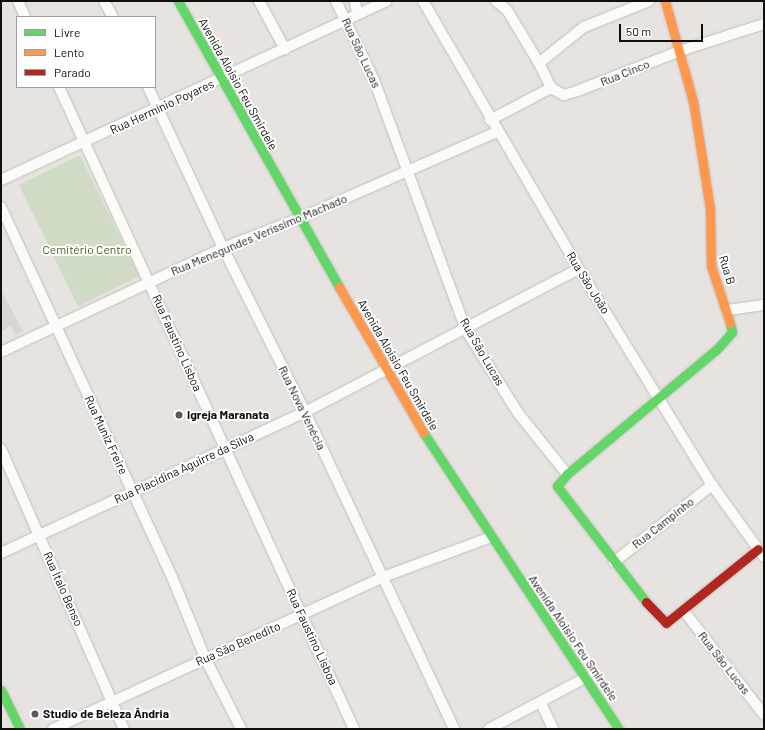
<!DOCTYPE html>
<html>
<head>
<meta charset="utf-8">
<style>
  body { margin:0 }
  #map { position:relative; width:765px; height:730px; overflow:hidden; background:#e6e3e1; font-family:Barlow,sans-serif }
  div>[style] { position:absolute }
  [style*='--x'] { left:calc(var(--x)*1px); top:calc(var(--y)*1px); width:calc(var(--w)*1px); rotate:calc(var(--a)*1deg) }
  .built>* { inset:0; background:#ddd6d0 }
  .green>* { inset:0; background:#d1dcc6; transform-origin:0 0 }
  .roads { filter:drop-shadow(0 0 1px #c3c1bf) drop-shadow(0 0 1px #c3c1bf) }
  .street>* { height:10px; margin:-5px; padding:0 5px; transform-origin:5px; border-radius:5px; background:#fbfbfa }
  .fast>* { height:9px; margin:-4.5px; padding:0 4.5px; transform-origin:4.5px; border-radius:4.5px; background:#63d668 }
  .slow>* { height:9px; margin:-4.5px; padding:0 4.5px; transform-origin:4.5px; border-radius:4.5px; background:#ff974d }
  .jam>* { height:9px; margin:-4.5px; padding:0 4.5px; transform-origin:4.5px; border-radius:4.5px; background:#b3261e }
  .dots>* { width:11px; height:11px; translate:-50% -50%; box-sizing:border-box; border:2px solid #fff; border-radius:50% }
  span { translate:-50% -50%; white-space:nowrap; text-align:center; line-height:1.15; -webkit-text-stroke:4px #fff; paint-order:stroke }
  .street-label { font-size:12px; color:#110f0e }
  .park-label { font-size:12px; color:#3c6418 }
  .poi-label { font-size:12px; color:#110f0e; font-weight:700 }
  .left { translate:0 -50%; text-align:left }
  .frame { position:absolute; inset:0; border:2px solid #110f0e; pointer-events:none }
  .legend { position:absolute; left:16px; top:16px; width:140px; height:72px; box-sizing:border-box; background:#fff; border:1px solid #a09f9f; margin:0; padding:5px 7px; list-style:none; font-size:12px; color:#110f0e }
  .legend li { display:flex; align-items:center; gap:8px; height:20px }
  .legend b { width:20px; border:1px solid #a09f9f }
  .scale { position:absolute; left:619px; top:24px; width:84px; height:18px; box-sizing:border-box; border:2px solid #110f0e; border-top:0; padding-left:5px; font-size:12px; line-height:14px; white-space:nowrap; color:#110f0e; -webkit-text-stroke:3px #fff; paint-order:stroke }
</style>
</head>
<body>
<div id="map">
  <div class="built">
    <i style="clip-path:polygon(1px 290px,23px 331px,15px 335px,11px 326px,1px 331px)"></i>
  </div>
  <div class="green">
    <i style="left:80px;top:155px;width:135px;height:68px;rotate:64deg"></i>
  </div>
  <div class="roads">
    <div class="street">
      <i style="--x:18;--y:1;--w:17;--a:66"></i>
      <i style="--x:104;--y:1;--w:18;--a:61"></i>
      <i style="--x:259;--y:1;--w:55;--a:61.6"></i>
      <i style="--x:336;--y:1;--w:88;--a:64.3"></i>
      <i style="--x:374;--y:80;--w:266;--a:69.8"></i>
      <i style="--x:466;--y:330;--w:98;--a:57.9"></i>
      <i style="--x:518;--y:413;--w:78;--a:51.2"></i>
      <i style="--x:355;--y:1;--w:13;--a:81"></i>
      <i style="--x:423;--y:1;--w:310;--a:59.8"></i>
      <i style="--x:579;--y:269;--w:254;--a:58.4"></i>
      <i style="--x:712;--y:485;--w:89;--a:54.2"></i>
      <i style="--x:496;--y:1;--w:14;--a:39"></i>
      <i style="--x:507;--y:10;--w:62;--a:58.9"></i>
      <i style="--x:539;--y:63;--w:28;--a:64"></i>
      <i style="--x:539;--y:63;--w:58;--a:-38.7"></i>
      <i style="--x:584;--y:27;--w:70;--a:-21.8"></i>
      <i style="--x:59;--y:87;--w:707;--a:65.32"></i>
      <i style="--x:148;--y:87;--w:178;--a:65"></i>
      <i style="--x:223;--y:248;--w:183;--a:63.4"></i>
      <i style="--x:305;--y:412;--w:350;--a:64.8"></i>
      <i style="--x:490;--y:120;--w:69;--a:-27.7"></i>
      <i style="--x:551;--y:88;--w:15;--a:28"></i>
      <i style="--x:564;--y:95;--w:14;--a:-17"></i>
      <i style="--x:577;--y:91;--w:110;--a:-21.2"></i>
      <i style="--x:680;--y:51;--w:88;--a:-17.8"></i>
      <i style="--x:1;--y:180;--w:425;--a:-24.9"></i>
      <i style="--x:1;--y:207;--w:408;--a:65.2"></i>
      <i style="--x:172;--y:577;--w:87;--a:67.8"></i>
      <i style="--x:205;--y:658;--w:80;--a:63.1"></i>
      <i style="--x:728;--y:310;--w:36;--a:-8"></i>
      <i style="--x:1;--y:352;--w:245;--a:-25.1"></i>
      <i style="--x:223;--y:248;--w:83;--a:-21.3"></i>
      <i style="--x:300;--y:218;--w:215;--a:-23.6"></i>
      <i style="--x:1;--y:449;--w:306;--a:66.3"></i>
      <i style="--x:1;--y:553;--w:335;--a:-24.9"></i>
      <i style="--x:305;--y:412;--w:309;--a:-27.6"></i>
      <i style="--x:614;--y:562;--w:125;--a:-38.2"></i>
      <i style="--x:684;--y:611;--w:131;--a:52.4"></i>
      <i style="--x:541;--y:703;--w:29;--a:65"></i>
      <i style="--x:53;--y:729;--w:363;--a:-24.7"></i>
      <i style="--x:383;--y:577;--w:115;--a:-20.3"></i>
      <i style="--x:489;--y:729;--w:109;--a:-28"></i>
    </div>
    <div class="fast">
      <i style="--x:178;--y:1;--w:328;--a:60.6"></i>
      <i style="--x:423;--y:432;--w:356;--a:56.6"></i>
      <i style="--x:646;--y:602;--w:146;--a:-127.5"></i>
      <i style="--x:557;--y:486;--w:16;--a:-50"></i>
      <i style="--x:567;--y:474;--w:194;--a:-39.8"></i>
      <i style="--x:716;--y:350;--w:24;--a:-48"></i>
      <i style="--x:732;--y:332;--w:9;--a:-103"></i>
      <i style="--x:1;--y:690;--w:43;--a:64"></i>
    </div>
    <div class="slow">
      <i style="--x:665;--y:1;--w:104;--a:74.4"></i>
      <i style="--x:693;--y:101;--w:108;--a:81"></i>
      <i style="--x:710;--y:208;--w:58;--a:89"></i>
      <i style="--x:711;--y:266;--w:60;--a:71.6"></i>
      <i style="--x:339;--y:287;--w:168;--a:59.9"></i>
    </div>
    <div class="jam">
      <i style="--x:646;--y:602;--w:29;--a:46"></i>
      <i style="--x:666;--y:623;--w:118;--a:-38.8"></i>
    </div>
  </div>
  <div class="dots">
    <i style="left:179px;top:415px;background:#5c5958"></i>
    <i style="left:35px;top:714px;background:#5c5958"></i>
  </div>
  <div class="street-label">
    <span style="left:361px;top:53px;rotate:65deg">Rua São Lucas</span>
    <span style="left:625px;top:73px;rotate:-22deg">Rua Cinco</span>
    <span style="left:238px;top:84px;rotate:61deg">Avenida Aloisio Feu Smirdele</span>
    <span style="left:162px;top:107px;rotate:-25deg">Rua Hermínio Poyares</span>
    <span style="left:259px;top:235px;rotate:-23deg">Rua Menegundes Veríssimo Machado</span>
    <span style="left:727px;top:270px;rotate:73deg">Rua B</span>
    <span style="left:588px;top:283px;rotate:58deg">Rua São João</span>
    <span style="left:177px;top:343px;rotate:66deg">Rua Faustino Lisboa</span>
    <span style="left:482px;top:352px;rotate:60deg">Rua São Lucas</span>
    <span style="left:398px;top:365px;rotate:60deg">Avenida Aloisio Feu Smirdele</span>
    <span style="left:302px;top:408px;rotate:64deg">Rua Nova Venécia</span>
    <span style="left:106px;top:435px;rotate:65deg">Rua Muniz Freire</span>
    <span style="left:184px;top:468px;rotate:-25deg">Rua Placidina Aguirre da Silva</span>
    <span style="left:663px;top:523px;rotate:-38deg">Rua Campinho</span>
    <span style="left:63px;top:589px;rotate:66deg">Rua Ítalo Benso</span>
    <span style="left:312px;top:637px;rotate:65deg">Rua Faustino Lisboa</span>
    <span style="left:573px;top:638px;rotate:56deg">Avenida Aloisio Feu Smirdele</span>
    <span style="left:238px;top:644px;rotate:-24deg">Rua São Benedito</span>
    <span style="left:724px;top:663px;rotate:52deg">Rua São Lucas</span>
  </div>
  <div class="park-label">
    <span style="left:87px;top:250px">Cemitério Centro</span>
  </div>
  <div class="poi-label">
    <span class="left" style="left:187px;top:415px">Igreja Maranata</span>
    <span class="left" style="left:43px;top:714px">Studio de Beleza Ândria</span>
  </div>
  <div class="frame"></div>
  <ul class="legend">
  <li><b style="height:5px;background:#63d668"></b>Livre</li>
  <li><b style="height:5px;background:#ff974d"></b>Lento</li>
  <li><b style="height:5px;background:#b3261e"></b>Parado</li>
  </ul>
  <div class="scale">50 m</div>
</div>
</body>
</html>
